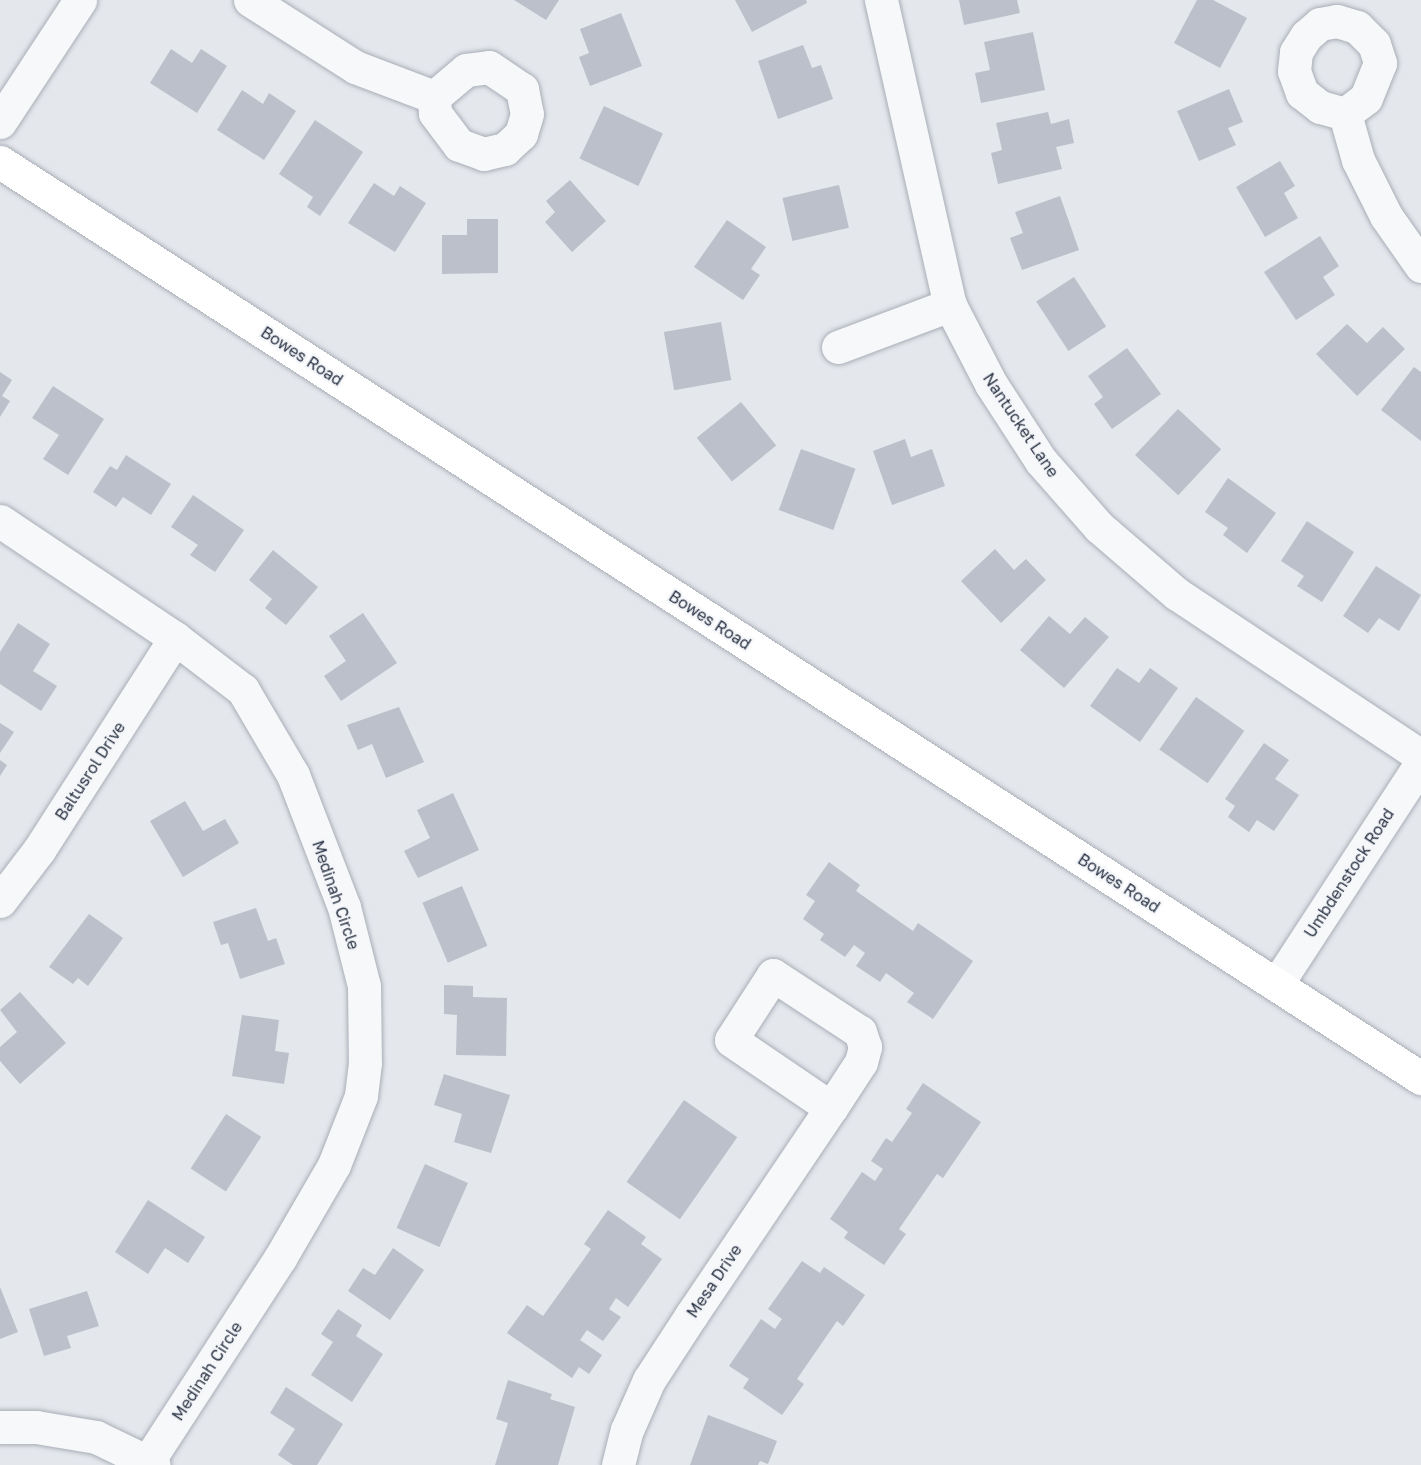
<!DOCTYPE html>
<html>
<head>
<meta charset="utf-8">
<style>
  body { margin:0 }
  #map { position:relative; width:1421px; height:1465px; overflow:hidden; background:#e4e7ec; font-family:"Golos Text",sans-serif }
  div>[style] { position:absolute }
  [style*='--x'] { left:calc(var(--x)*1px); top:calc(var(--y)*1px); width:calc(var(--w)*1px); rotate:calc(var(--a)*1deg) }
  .building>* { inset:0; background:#bbc0ca; transform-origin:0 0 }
  .roads { filter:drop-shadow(0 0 2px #a9aeb7) drop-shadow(0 0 2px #a9aeb7) }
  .minor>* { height:33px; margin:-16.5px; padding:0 16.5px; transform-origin:16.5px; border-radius:16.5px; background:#f7f8fa }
  .secondary>* { height:33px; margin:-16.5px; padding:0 16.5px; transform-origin:16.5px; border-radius:16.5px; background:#fff }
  span { translate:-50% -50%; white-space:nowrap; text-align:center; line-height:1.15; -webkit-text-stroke:4.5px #f4f6f9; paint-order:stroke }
  .street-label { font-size:16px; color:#2b3445 }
</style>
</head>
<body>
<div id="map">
  <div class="building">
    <i style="clip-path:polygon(514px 0,559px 0,546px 20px)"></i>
    <i style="clip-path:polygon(735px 0,806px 0,807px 3px,752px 32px)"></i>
    <i style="clip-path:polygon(959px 0,1017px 0,1020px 13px,964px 25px)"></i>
    <i style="clip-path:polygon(1197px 0,1213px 0,1247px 18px,1220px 68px,1174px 43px)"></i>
    <i style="clip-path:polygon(621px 13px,642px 66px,590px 86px,579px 57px,589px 53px,580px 29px)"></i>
    <i style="clip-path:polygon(1033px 32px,1045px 90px,981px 103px,975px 73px,990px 70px,984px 42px)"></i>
    <i style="clip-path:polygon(803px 45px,812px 68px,821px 65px,833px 99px,778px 119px,758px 61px)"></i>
    <i style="clip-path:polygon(171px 49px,192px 63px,201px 49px,227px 66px,197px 113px,150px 83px)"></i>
    <i style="clip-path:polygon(1229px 89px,1243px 122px,1228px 128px,1236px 145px,1199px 161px,1177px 111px)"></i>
    <i style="clip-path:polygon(242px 90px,263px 104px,269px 93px,296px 111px,264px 160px,217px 130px)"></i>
    <i style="left:604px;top:106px;width:65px;height:58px;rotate:25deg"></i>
    <i style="clip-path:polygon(1048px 112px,1051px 124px,1069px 119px,1074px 143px,1056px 147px,1062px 169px,998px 184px,991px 153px,1002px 150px,996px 123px)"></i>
    <i style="clip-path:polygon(315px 120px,363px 152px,320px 216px,307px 207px,313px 197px,279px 174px)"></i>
    <i style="clip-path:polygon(1280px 161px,1295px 186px,1284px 193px,1298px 218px,1265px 237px,1236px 187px)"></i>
    <i style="clip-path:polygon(570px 180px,606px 221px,572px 252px,545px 222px,555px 212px,546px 201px)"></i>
    <i style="clip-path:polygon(374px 183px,394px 196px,400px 186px,426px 203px,395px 252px,348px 223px)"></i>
    <i style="left:839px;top:185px;width:44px;height:58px;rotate:77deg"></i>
    <i style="clip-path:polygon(1060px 196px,1079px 250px,1022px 270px,1010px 238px,1023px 233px,1015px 212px)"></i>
    <i style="clip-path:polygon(467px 219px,498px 219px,498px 273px,442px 274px,442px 235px,467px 235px)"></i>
    <i style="clip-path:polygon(727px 220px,766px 247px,751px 269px,760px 275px,743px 300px,694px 267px)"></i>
    <i style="clip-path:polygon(1320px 236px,1339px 266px,1323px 277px,1335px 295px,1296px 320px,1264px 272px)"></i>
    <i style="left:1074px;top:277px;width:59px;height:45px;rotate:57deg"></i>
    <i style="left:721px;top:322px;width:59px;height:58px;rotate:80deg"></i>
    <i style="clip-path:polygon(1347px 324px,1367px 343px,1383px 327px,1405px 349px,1357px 396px,1316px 354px)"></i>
    <i style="clip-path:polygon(1127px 348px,1161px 394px,1112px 429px,1094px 404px,1103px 397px,1088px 376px)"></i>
    <i style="clip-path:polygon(1414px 367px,1421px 372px,1421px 441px,1381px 410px)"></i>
    <i style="clip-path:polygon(0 372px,12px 380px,2px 396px,10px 401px,0 417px)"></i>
    <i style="clip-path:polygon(53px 386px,104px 419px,68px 475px,43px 459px,59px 435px,32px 418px)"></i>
    <i style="left:741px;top:402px;width:56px;height:57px;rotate:51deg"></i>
    <i style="left:1178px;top:409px;width:59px;height:63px;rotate:43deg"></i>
    <i style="clip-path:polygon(905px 439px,911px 457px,932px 449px,945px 486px,892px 505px,873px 451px)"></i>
    <i style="left:801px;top:449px;width:58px;height:65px;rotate:20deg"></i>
    <i style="clip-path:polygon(126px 455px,171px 484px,151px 515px,123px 497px,116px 507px,93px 492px,110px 466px,117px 470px)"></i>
    <i style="clip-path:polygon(1228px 478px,1276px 513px,1247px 553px,1223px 535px,1228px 528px,1205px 512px)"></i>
    <i style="clip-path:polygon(193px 495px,244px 530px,215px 572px,190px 555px,198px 545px,171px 527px)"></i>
    <i style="clip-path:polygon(1307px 521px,1354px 552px,1322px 602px,1297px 586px,1304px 576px,1281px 561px)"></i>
    <i style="clip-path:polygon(995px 549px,1014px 570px,1026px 559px,1046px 580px,1001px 623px,961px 581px)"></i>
    <i style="clip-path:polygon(273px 550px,318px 587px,286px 625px,265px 608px,272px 599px,249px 580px)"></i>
    <i style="clip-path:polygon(1376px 566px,1421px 595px,1399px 631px,1379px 618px,1368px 633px,1343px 616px)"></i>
    <i style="clip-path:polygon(363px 613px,397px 663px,341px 701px,324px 676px,346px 661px,329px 636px)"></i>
    <i style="clip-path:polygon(1049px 616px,1070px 634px,1085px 617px,1109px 637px,1064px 688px,1020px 650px)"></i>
    <i style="clip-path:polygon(18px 623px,50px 644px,33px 671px,57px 686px,41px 711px,0 684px,0 652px)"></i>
    <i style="clip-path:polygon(1117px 668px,1139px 683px,1150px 668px,1178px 688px,1140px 742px,1090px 706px)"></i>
    <i style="left:1196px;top:697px;width:59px;height:64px;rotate:35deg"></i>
    <i style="clip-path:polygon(399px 707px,424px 762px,386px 778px,372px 744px,358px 750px,347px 725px)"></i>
    <i style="clip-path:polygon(0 723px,14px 732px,0 753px)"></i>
    <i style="clip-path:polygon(1264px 743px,1289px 760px,1275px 779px,1299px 795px,1274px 831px,1257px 820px,1249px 832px,1228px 817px,1235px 806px,1225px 799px)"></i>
    <i style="clip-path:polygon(0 760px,7px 765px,0 776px)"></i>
    <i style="clip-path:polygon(453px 793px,479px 850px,418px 878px,404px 851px,430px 838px,417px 810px)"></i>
    <i style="clip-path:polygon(185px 801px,203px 831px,225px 819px,239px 843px,183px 877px,150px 821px)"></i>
    <i style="clip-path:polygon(829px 862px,860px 885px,856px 891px,913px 931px,918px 923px,973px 961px,933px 1019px,907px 1002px,914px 993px,886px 973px,880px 982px,856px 966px,865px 953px,854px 945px,845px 957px,820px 940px,824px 934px,803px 919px,815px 901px,806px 895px)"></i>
    <i style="left:462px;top:886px;width:65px;height:43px;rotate:67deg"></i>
    <i style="clip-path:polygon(256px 908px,268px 941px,276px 938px,285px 964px,240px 979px,228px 943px,221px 945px,213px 922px)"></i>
    <i style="clip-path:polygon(89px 914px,123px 938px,88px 986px,78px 978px,73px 984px,49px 967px)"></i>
    <i style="clip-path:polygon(444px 985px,473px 986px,473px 997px,507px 998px,506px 1056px,456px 1055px,457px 1015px,444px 1014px)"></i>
    <i style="clip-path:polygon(20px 992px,66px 1043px,20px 1084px,0 1061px,0 1047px,17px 1032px,0 1010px)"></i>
    <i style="clip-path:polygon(242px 1015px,279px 1020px,275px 1051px,289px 1053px,284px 1084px,232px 1076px)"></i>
    <i style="clip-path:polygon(444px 1074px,510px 1095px,491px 1153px,454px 1142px,462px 1114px,434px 1105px)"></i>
    <i style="clip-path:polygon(923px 1083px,981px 1122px,943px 1178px,937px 1174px,899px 1229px,906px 1234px,884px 1265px,844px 1238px,848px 1232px,830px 1219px,862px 1172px,875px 1181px,883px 1169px,871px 1161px,886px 1138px,892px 1142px,912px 1113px,906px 1109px)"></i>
    <i style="left:684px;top:1100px;width:65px;height:100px;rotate:35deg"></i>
    <i style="left:226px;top:1114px;width:42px;height:65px;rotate:33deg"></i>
    <i style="left:425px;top:1164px;width:47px;height:70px;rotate:24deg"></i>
    <i style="clip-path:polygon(148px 1200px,205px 1237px,188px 1263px,165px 1248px,148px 1274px,115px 1252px)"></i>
    <i style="clip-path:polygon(608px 1210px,646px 1237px,641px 1244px,662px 1259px,628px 1307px,616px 1298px,609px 1309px,621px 1317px,603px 1341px,587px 1330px,580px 1340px,602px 1355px,589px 1374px,579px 1367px,572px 1378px,507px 1333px,527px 1305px,543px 1316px,591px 1249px,584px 1244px)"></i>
    <i style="clip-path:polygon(393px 1248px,424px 1270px,390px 1320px,348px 1291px,363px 1268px,375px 1275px)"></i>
    <i style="clip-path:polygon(802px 1261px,820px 1273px,824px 1267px,865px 1295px,843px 1326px,837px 1321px,797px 1379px,804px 1384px,782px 1415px,743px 1388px,749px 1379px,729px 1366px,761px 1319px,775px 1329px,782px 1319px,768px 1309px)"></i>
    <i style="clip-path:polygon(0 1287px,18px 1332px,0 1339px)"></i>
    <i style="clip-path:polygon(87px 1291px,99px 1326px,67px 1336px,71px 1348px,44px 1356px,29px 1309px)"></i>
    <i style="clip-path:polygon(338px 1309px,362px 1325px,356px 1336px,383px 1354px,352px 1402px,311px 1375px,333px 1342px,321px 1334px)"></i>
    <i style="clip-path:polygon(508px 1380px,552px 1394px,550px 1399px,575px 1407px,558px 1465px,495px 1465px,508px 1423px,496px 1419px)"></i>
    <i style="clip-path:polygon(286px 1387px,343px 1424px,317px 1465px,293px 1465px,278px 1455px,295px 1429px,270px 1413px)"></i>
    <i style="clip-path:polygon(708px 1415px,777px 1441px,768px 1464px,760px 1461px,758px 1465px,690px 1465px)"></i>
  </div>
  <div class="roads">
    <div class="minor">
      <i style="--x:250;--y:0;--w:125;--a:32.5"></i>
      <i style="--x:355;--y:67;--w:85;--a:20.8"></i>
      <i style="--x:881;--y:0;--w:313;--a:77.3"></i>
      <i style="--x:950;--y:305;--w:89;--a:62.6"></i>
      <i style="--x:991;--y:384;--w:92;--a:57"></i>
      <i style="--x:1041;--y:461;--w:88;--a:48.7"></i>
      <i style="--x:1099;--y:527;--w:103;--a:40.7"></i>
      <i style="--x:1177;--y:594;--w:293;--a:33.6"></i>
      <i style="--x:1337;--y:21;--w:21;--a:17"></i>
      <i style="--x:1357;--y:27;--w:24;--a:45"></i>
      <i style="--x:1374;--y:44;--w:20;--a:72"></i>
      <i style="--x:1380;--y:63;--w:38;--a:112"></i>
      <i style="--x:1366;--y:98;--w:26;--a:143"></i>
      <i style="--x:1345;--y:114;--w:26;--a:-164"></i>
      <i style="--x:1320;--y:107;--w:23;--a:-142"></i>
      <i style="--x:1302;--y:93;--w:23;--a:-110"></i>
      <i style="--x:1294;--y:71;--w:19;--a:-84"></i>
      <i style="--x:1296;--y:52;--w:19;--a:-58"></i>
      <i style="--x:1306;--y:36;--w:18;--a:-41"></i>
      <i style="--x:1320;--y:24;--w:17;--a:-10"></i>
      <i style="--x:489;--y:67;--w:40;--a:34"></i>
      <i style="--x:522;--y:89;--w:25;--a:79"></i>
      <i style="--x:527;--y:114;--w:21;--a:107"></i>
      <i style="--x:521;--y:134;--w:22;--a:137"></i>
      <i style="--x:505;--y:149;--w:22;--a:167"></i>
      <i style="--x:484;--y:154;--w:27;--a:-160"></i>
      <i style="--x:459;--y:145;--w:40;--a:-127"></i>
      <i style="--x:435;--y:113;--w:16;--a:-94"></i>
      <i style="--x:434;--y:97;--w:42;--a:-40.2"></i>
      <i style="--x:466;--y:70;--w:23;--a:-7"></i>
      <i style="--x:1345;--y:114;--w:48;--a:74.2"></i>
      <i style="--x:1358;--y:160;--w:63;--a:63.4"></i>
      <i style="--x:1386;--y:216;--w:61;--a:55"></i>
      <i style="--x:0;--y:122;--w:146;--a:-56.7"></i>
      <i style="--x:838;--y:347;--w:120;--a:-20.6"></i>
      <i style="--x:0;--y:521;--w:211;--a:33.8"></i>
      <i style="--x:175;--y:638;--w:86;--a:37.4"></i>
      <i style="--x:243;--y:690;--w:99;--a:59.5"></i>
      <i style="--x:293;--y:775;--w:142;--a:68.9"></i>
      <i style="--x:344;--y:907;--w:81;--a:75.8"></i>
      <i style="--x:364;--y:986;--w:77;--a:89.3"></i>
      <i style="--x:365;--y:1063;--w:33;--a:97"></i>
      <i style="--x:361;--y:1096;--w:74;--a:111.4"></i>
      <i style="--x:334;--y:1165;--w:108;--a:120.1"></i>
      <i style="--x:280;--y:1258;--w:242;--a:123"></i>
      <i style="--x:0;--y:901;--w:64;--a:-52.6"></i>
      <i style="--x:39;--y:850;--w:252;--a:-57.3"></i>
      <i style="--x:1277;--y:984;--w:264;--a:-56.9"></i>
      <i style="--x:0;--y:1427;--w:36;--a:0"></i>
      <i style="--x:36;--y:1427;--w:61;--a:9.5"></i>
      <i style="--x:96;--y:1437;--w:64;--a:25.8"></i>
      <i style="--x:618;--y:1465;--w:36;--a:-76"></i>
      <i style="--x:627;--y:1430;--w:55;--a:-66.3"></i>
      <i style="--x:649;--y:1380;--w:79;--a:-56.9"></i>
      <i style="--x:692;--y:1314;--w:249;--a:-56"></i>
      <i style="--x:831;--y:1108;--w:55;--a:-56.9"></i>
      <i style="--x:861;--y:1062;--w:16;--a:-75"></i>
      <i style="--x:865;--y:1047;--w:16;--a:-108"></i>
      <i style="--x:860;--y:1032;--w:104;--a:-146.8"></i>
      <i style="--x:773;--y:975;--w:77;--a:122.9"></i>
      <i style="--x:731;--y:1040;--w:121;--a:34.2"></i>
    </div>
    <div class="secondary">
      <i style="--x:0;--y:162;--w:1691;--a:32.81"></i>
    </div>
  </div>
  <div class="street-label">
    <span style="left:302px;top:356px;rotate:33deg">Bowes Road</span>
    <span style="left:1021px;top:425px;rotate:56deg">Nantucket Lane</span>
    <span style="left:710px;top:620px;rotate:33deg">Bowes Road</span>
    <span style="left:90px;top:771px;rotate:-57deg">Baltusrol Drive</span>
    <span style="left:1349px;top:873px;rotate:-57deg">Umbdenstock Road</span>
    <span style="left:1119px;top:883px;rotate:33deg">Bowes Road</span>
    <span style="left:336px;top:895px;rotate:71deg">Medinah Circle</span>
    <span style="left:714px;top:1281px;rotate:-56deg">Mesa Drive</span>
    <span style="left:207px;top:1371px;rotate:-57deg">Medinah Circle</span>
  </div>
</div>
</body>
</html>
